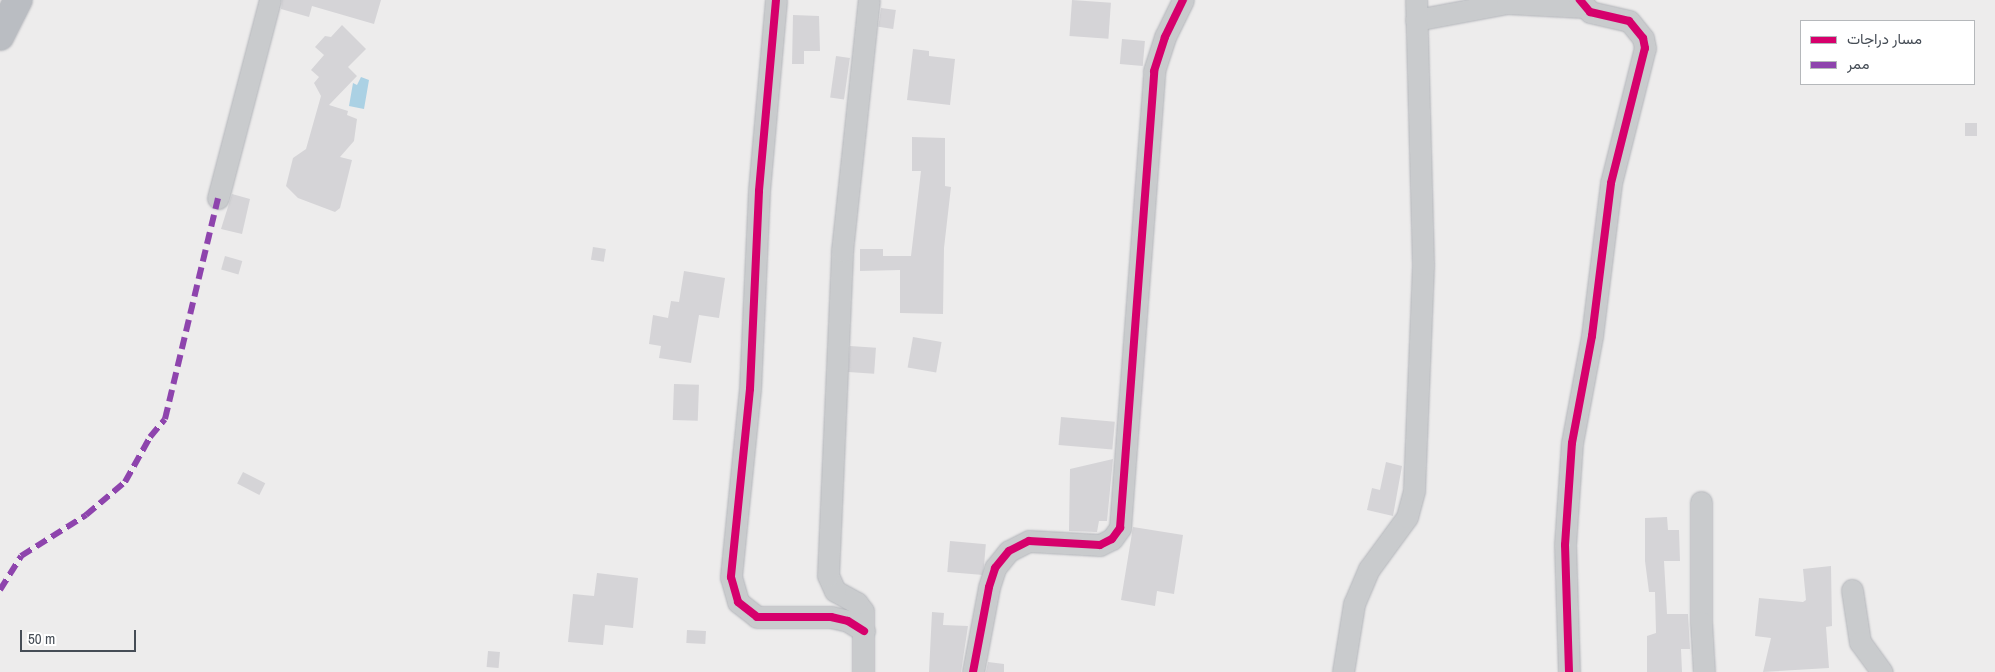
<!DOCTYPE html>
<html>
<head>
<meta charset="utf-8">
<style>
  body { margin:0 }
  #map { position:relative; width:1995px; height:672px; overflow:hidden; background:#edecec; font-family:"Archivo Narrow",Vazirmatn,sans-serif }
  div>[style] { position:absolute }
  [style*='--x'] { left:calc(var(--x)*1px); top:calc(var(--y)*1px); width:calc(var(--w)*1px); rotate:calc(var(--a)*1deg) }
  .water>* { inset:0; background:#abd1e4 }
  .building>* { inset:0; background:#d5d4d7; transform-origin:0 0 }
  .roads { filter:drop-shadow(0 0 1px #b3b5ba) drop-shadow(0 0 1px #b3b5ba) }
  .minor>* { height:21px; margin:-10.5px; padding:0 10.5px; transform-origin:10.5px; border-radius:10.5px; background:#c9cbcd }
  .highway>* { height:28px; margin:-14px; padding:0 14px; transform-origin:14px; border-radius:14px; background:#babdc2 }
  .quiet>* { height:6px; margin-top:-3px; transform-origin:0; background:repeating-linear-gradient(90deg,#8e44ad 0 12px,transparent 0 18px) }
  .cycleway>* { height:8px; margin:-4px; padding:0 4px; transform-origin:4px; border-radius:4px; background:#d6006c }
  span { translate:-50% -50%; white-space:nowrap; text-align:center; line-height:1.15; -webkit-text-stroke:4.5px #fff; paint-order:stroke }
  .legend { position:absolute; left:1800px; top:20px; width:175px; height:65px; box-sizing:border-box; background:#fff; border:1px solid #b5b8bb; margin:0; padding:6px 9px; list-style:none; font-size:15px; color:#464d56 }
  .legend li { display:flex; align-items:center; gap:10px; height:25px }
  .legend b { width:25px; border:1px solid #b5b8bb }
  .scale { position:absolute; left:20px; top:630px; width:116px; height:22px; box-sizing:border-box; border:2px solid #464d56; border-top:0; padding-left:6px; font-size:15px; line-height:18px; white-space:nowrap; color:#464d56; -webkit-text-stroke:4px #fff; paint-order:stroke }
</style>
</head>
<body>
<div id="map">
  <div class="water">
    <i style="clip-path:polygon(361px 77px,369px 80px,364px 109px,349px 106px,353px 83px,357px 85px)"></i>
  </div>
  <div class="building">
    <i style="clip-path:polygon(282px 0,381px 0,374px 24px,312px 6px,309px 17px,281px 9px)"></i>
    <i style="left:1072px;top:0;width:39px;height:36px;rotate:4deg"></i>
    <i style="left:881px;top:8px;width:15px;height:19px;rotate:8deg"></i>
    <i style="clip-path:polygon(793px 15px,819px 16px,820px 51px,804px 51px,804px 64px,792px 64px)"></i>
    <i style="clip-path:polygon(342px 25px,366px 49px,348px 67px,357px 76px,329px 105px,348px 111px,347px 115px,357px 119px,354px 141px,340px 157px,352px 160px,340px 208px,335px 212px,298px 198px,286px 186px,293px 158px,306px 149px,321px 96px,314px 83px,319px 77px,311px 70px,324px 55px,315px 47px,325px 36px,331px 37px)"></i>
    <i style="left:1122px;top:39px;width:23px;height:25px;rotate:5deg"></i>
    <i style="clip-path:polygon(913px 49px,929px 51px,929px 56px,955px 59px,950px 105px,907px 100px)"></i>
    <i style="left:836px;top:56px;width:14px;height:42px;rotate:8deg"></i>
    <i style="left:1965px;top:123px;width:12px;height:13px"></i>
    <i style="clip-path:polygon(912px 137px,945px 138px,945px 186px,951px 187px,944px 248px,943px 314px,900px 313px,900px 270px,860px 271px,860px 249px,883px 249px,883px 256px,911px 256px,921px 171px,912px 171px)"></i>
    <i style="clip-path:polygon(232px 194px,250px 199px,242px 234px,221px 229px)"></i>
    <i style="left:593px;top:247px;width:13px;height:13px;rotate:9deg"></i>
    <i style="left:225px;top:256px;width:18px;height:14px;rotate:16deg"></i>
    <i style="clip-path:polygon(684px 271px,725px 278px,719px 318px,699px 315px,691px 363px,659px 358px,661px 346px,649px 344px,653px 315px,668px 318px,671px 301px,679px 302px)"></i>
    <i style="left:913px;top:337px;width:29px;height:31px;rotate:10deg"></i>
    <i style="left:850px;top:346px;width:26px;height:26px;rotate:4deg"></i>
    <i style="left:674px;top:384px;width:25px;height:36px;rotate:2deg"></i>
    <i style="left:1061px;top:417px;width:54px;height:28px;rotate:5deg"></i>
    <i style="clip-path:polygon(1113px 459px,1107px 521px,1099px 521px,1097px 532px,1069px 531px,1070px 469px)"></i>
    <i style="clip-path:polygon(1386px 462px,1402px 466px,1393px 516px,1367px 510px,1372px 488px,1380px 490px)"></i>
    <i style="left:243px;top:472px;width:25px;height:13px;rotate:27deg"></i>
    <i style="clip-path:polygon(1667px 517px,1668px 530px,1679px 530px,1680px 561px,1664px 561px,1667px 614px,1688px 614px,1690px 649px,1681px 649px,1682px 672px,1647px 672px,1647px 636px,1656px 633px,1655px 592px,1649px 592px,1645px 561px,1645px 518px)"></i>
    <i style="clip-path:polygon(1133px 527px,1183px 535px,1174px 594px,1157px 591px,1155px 606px,1121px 600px)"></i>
    <i style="left:950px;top:541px;width:36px;height:31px;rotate:5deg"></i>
    <i style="clip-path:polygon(1831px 566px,1832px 626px,1826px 627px,1829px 668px,1763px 672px,1771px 638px,1755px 636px,1759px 598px,1803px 602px,1806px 600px,1803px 569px)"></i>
    <i style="clip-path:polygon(597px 573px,638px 578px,633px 628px,605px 625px,603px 645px,568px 642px,573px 594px,594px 596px)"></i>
    <i style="clip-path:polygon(932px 612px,944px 613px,943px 625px,968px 626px,961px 672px,929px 672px)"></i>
    <i style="left:687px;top:630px;width:19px;height:13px;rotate:3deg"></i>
    <i style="left:488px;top:651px;width:12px;height:16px;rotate:5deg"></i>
    <i style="clip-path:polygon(988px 662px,1004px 664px,1004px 672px,986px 672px)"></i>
  </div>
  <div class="roads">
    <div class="minor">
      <i style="--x:776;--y:0;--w:192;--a:95.1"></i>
      <i style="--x:759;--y:191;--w:198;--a:92.6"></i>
      <i style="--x:750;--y:389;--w:189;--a:95.8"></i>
      <i style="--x:731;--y:577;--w:26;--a:74"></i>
      <i style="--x:738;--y:602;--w:24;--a:38"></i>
      <i style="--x:757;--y:617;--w:74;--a:0"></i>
      <i style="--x:831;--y:617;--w:17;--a:13"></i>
      <i style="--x:848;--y:621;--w:19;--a:32"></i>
      <i style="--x:1416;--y:20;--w:93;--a:-10.6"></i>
      <i style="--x:1507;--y:3;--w:76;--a:3"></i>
      <i style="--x:218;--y:198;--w:205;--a:-75.3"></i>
      <i style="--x:1701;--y:502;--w:120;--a:90"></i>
      <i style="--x:1701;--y:622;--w:50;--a:86.6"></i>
      <i style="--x:1852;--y:590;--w:53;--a:81.3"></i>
      <i style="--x:1860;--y:642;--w:37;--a:54"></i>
      <i style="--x:863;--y:672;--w:61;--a:-90"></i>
      <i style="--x:863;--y:611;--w:10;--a:-127"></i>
      <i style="--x:857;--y:603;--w:25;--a:-151"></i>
      <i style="--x:835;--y:591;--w:17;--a:-114"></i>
      <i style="--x:828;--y:575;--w:324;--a:-87.5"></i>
      <i style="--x:842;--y:251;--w:252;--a:-83.9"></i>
      <i style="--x:973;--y:672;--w:86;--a:-79.3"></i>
      <i style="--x:989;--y:587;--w:20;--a:-72"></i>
      <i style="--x:995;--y:568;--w:22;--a:-51"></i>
      <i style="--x:1009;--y:551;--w:22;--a:-27"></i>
      <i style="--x:1029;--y:541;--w:71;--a:3.2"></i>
      <i style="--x:1100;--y:545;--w:13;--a:-27"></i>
      <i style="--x:1112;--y:539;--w:14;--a:-54"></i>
      <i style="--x:1120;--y:528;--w:458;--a:-85.7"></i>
      <i style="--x:1154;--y:71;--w:36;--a:-72"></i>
      <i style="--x:1165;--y:37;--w:41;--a:-64.1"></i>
      <i style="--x:1343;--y:672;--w:69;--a:-80.8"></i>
      <i style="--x:1354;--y:604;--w:38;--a:-67"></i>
      <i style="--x:1369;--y:569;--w:64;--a:-53.8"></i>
      <i style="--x:1407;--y:517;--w:28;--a:-75"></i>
      <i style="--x:1414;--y:490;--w:226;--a:-87.7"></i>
      <i style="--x:1423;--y:264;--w:264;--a:-91.5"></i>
      <i style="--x:1569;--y:672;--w:127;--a:-91.8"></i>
      <i style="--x:1565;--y:545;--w:102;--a:-86.1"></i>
      <i style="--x:1572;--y:443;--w:109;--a:-79.4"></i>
      <i style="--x:1592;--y:336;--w:154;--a:-82.9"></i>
      <i style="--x:1611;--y:183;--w:139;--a:-75.9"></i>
      <i style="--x:1645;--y:48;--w:10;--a:-101"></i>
      <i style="--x:1643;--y:38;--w:22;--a:-129"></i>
      <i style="--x:1629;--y:21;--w:40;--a:-167"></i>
      <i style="--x:1590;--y:12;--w:16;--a:-130"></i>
    </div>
    <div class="highway">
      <i style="--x:0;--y:36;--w:40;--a:-63.4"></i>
    </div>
  </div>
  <div class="quiet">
    <i style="--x:0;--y:590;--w:40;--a:-58"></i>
    <i style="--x:21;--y:556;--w:77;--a:-32.2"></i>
    <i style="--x:86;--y:515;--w:51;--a:-40.2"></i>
    <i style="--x:125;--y:482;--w:51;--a:-60.9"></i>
    <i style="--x:150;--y:437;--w:23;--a:-50"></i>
    <i style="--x:165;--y:419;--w:227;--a:-76.5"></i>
  </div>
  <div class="cycleway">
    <i style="--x:776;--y:0;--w:192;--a:95.1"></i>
    <i style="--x:759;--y:191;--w:198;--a:92.6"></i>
    <i style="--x:750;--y:389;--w:189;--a:95.8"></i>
    <i style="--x:731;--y:577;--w:26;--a:74"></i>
    <i style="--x:738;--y:602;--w:24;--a:38"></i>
    <i style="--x:757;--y:617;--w:74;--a:0"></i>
    <i style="--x:831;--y:617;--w:17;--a:13"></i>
    <i style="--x:848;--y:621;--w:19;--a:32"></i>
    <i style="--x:973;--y:672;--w:86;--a:-79.3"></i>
    <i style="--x:989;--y:587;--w:20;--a:-72"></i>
    <i style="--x:995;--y:568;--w:22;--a:-51"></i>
    <i style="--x:1009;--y:551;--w:22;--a:-27"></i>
    <i style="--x:1029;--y:541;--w:71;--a:3.2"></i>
    <i style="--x:1100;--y:545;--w:13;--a:-27"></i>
    <i style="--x:1112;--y:539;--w:14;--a:-54"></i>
    <i style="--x:1120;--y:528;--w:458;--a:-85.7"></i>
    <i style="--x:1154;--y:71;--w:36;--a:-72"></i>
    <i style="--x:1165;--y:37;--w:41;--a:-64.1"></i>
    <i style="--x:1569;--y:672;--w:127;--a:-91.8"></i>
    <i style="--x:1565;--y:545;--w:102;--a:-86.1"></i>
    <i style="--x:1572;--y:443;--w:109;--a:-79.4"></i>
    <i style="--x:1592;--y:336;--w:154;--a:-82.9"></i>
    <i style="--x:1611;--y:183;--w:139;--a:-75.9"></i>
    <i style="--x:1645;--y:48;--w:10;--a:-101"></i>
    <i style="--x:1643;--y:38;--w:22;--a:-129"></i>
    <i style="--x:1629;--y:21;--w:40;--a:-167"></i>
    <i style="--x:1590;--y:12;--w:16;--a:-130"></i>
  </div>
  <ul class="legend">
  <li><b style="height:6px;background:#d6006c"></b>مسار دراجات</li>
  <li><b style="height:6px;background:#8e44ad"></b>ممر</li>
  </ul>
  <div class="scale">50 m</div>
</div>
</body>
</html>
